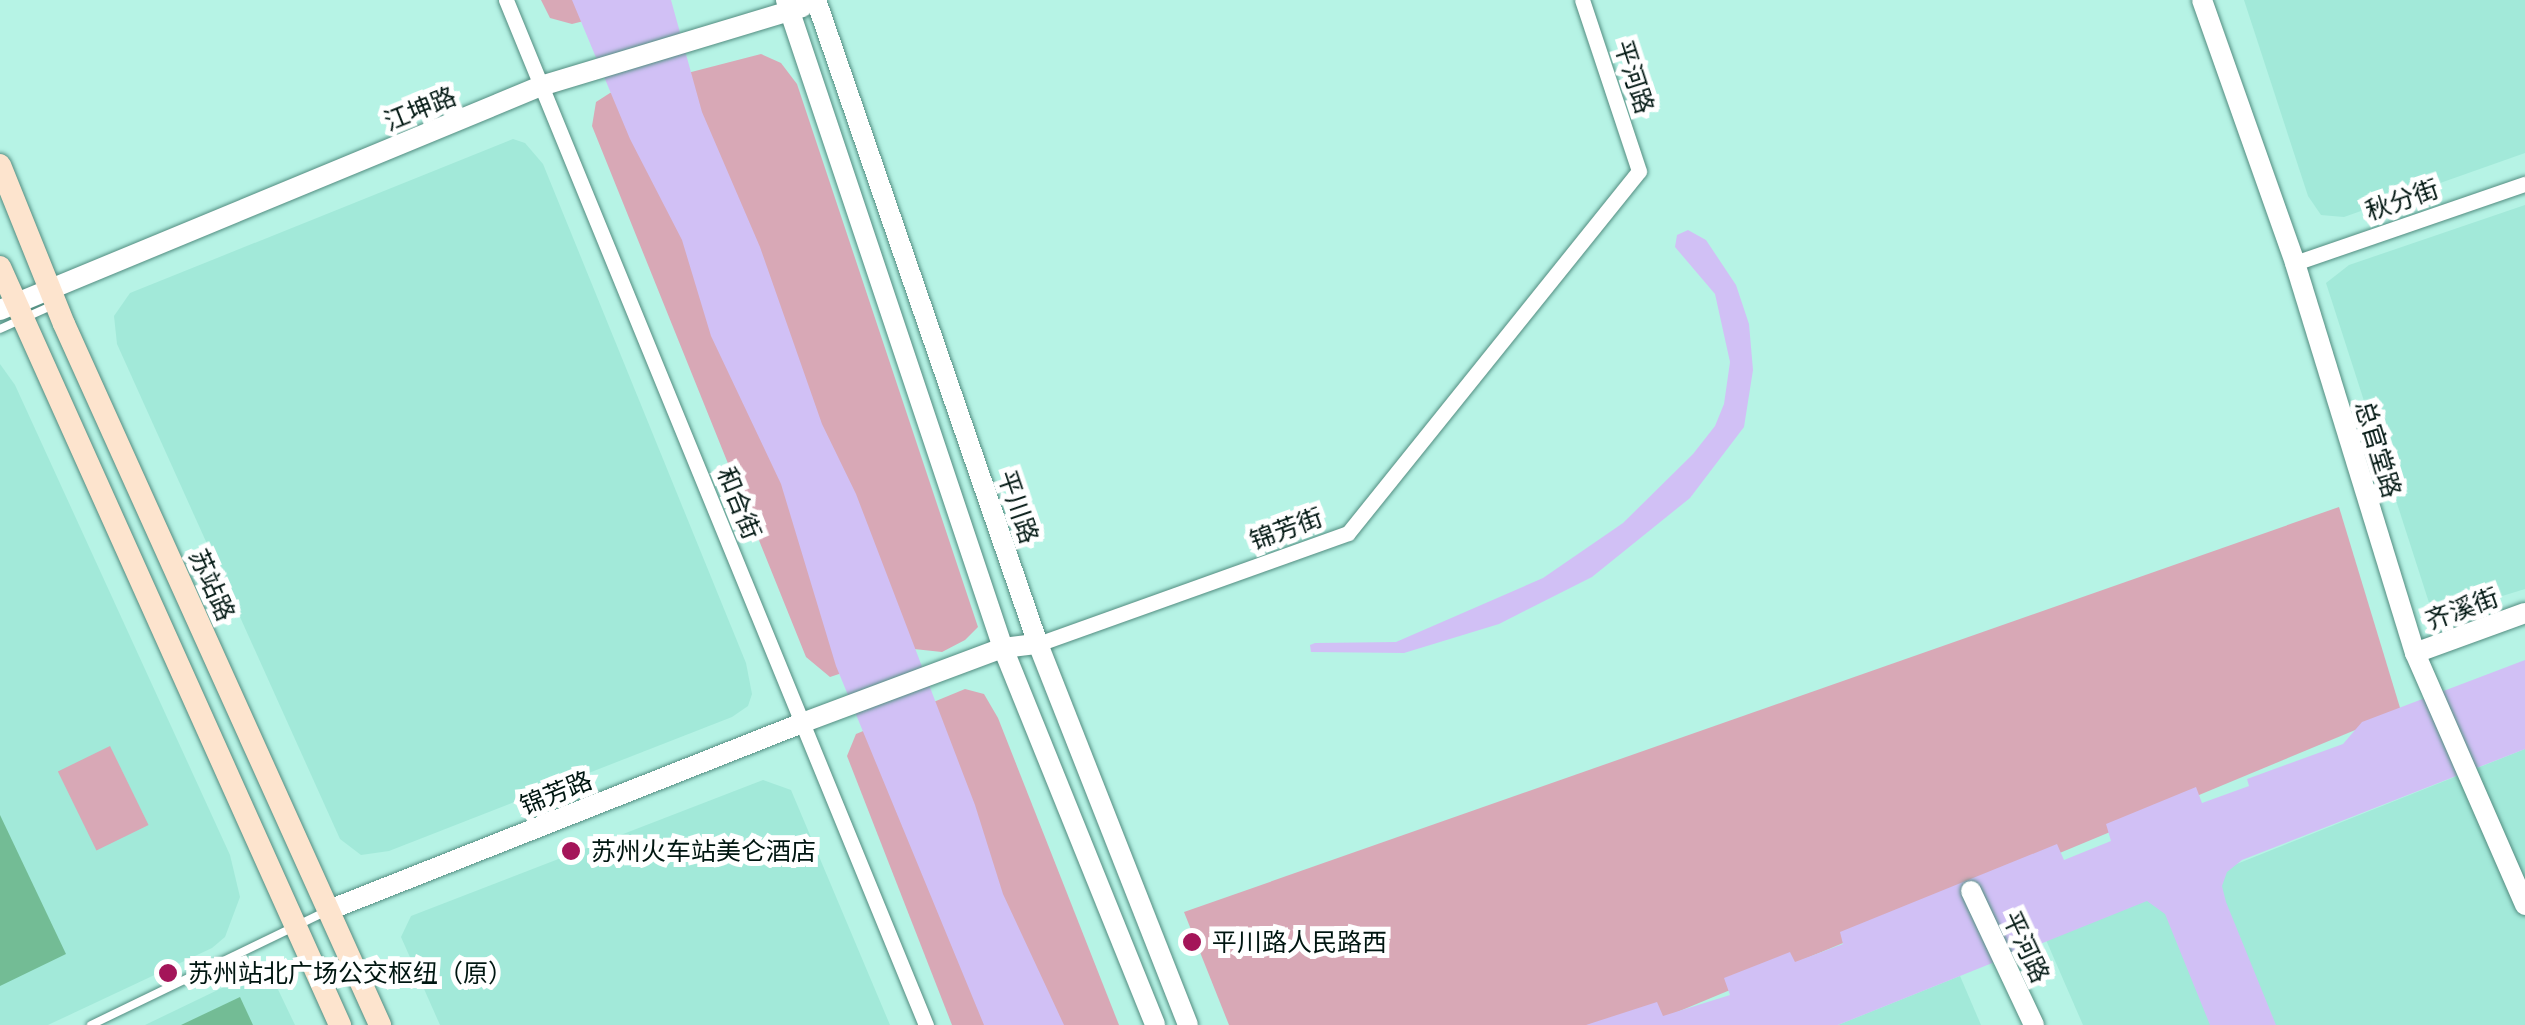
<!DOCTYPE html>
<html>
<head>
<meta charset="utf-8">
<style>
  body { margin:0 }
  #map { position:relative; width:2525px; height:1025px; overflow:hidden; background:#b6f3e5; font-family:Arial,"Noto Sans SC",sans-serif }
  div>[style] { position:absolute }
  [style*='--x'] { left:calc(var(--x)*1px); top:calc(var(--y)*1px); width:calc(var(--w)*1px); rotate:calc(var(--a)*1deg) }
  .built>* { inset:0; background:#a2e9d9 }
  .green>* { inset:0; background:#d8a8b6; transform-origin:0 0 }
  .water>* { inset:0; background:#d1c0f5 }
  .building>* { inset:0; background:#73bc95 }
  .roads { filter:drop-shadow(0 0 2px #528c80) drop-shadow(0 0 2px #528c80) }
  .service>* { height:8px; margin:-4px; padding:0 4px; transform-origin:4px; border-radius:4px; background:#fff }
  .minor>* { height:15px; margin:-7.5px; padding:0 7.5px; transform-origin:7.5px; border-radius:7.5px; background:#fff }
  .tertiary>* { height:20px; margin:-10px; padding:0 10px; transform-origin:10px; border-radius:10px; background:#fff }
  .secondary>* { height:22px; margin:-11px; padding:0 11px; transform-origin:11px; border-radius:11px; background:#fde4ce }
  .dots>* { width:28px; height:28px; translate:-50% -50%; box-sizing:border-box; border:5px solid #fff; border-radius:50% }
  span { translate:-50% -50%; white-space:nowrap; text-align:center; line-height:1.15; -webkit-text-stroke:10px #fff; paint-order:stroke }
  .street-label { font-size:25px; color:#001611 }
  .poi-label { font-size:25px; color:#001611 }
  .left { translate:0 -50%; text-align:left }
</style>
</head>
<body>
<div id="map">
  <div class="built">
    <i style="clip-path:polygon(2244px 0,2525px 0,2525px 153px,2344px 217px,2321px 215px,2308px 196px)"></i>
    <i style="clip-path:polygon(513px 139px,525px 143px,543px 164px,746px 663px,752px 694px,748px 706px,732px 717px,389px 851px,361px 855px,340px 839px,117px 344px,114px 316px,130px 293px)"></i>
    <i style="clip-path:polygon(2525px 205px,2525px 589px,2444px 614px,2432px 612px,2326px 283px,2349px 265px)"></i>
    <i style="clip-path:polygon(0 364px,15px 385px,230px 855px,240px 897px,225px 937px,212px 948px,48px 1025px,0 1025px)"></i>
    <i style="clip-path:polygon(2525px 749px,2525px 1025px,2083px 1025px,2046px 940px)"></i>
    <i style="clip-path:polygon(763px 780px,791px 790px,890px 1025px,440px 1025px,401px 937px,411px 916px)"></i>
    <i style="clip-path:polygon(253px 973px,273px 979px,295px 1025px,145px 1025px)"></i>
    <i style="clip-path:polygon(1960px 976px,1981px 1025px,1838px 1025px)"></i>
  </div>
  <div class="green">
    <i style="clip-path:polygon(541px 0,667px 0,572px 24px,550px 18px)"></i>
    <i style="clip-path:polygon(761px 54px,781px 63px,797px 84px,978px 627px,965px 640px,942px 652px,914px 649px,830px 677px,806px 657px,592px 126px,596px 102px,610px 93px)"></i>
    <i style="clip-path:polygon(2339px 507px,2401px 711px,1646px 1025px,1229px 1025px,1184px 912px)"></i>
    <i style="clip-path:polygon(965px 689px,984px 694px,998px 718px,1119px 1025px,952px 1025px,847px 756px,856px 734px)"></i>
    <i style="left:110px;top:746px;width:88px;height:58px;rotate:64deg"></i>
  </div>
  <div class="water">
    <i style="clip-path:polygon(572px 0,671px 0,702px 112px,760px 247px,822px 424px,856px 494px,975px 805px,1003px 894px,1064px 1025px,984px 1025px,836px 666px,781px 484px,711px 336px,682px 240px,630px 139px)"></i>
    <i style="clip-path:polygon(1688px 230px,1706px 240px,1736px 285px,1749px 324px,1753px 370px,1744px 427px,1690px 498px,1592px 577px,1499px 624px,1404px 653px,1311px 652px,1310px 645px,1315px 643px,1396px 642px,1543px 578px,1623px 523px,1693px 454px,1715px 426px,1724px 404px,1730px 362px,1715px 294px,1675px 247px,1677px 235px)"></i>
    <i style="clip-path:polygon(2525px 660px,2525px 749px,2242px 860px,2227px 872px,2222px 886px,2226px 902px,2276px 1025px,2210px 1025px,2165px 914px,2147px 901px,1838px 1025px,1586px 1025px,1657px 1002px,1663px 1016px,1730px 995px,1724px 978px,1790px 952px,1795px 962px,1843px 944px,1840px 932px,2057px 844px,2064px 860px,2111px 841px,2106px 824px,2196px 787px,2202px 803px,2249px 786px,2247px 779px,2343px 744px,2362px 722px)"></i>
  </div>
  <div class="building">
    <i style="clip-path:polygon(0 815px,66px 954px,0 986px)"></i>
    <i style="clip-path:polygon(240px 997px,253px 1025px,181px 1025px)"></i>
  </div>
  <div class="roads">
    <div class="service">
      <i style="--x:0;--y:329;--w:56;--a:-24.3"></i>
      <i style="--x:91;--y:1025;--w:260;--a:-25.8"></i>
    </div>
    <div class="minor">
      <i style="--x:506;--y:0;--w:1108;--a:67.72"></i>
      <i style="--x:2295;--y:263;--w:243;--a:-19"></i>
      <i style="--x:1038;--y:644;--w:329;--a:-19.7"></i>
      <i style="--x:1348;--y:533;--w:464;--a:-51.2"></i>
      <i style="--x:1639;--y:171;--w:180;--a:-108.4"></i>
    </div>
    <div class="tertiary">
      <i style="--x:786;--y:0;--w:683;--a:71.49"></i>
      <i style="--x:1003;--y:648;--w:406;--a:68"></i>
      <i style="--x:816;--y:0;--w:681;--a:70.98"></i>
      <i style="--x:1038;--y:644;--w:409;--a:68.5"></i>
      <i style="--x:2202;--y:0;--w:279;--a:70.5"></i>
      <i style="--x:2295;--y:263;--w:408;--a:72.9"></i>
      <i style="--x:2415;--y:653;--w:275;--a:66.4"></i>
      <i style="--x:0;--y:310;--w:586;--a:-22.49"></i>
      <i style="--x:541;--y:86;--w:273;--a:-16.8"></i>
      <i style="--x:2415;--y:653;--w:117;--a:-20"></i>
      <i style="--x:1971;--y:891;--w:148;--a:64.8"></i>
      <i style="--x:329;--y:910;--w:509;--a:-21.57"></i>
      <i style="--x:802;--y:723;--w:215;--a:-20.5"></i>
      <i style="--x:1003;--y:648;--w:35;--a:-7"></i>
    </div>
    <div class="secondary">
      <i style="--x:0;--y:165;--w:171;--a:68.1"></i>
      <i style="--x:64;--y:324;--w:769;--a:65.73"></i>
      <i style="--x:0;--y:267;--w:831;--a:65.84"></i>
    </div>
  </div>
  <div class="dots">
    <i style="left:571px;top:851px;background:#a41559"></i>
    <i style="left:1192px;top:942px;background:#a41559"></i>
    <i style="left:168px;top:973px;background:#a41559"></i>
  </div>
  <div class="street-label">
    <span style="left:1634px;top:77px;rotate:72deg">平河路</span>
    <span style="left:420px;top:109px;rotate:-22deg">江坤路</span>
    <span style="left:2402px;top:200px;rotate:-19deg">秋分街</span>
    <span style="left:2378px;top:449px;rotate:73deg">总官堂路</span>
    <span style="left:739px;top:503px;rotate:68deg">和合街</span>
    <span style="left:1018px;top:507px;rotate:71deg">平川路</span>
    <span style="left:1286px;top:529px;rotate:-20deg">锦芳街</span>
    <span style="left:212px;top:585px;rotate:66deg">苏站路</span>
    <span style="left:2462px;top:609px;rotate:-20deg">齐溪街</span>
    <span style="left:556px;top:793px;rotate:-22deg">锦芳路</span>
    <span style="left:2026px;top:947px;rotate:65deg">平河路</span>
  </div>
  <div class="poi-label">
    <span class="left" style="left:591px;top:851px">苏州火车站美仑酒店</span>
    <span class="left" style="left:1212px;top:942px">平川路人民路西</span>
    <span class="left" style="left:188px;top:973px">苏州站北广场公交枢纽（原）</span>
  </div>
</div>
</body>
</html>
